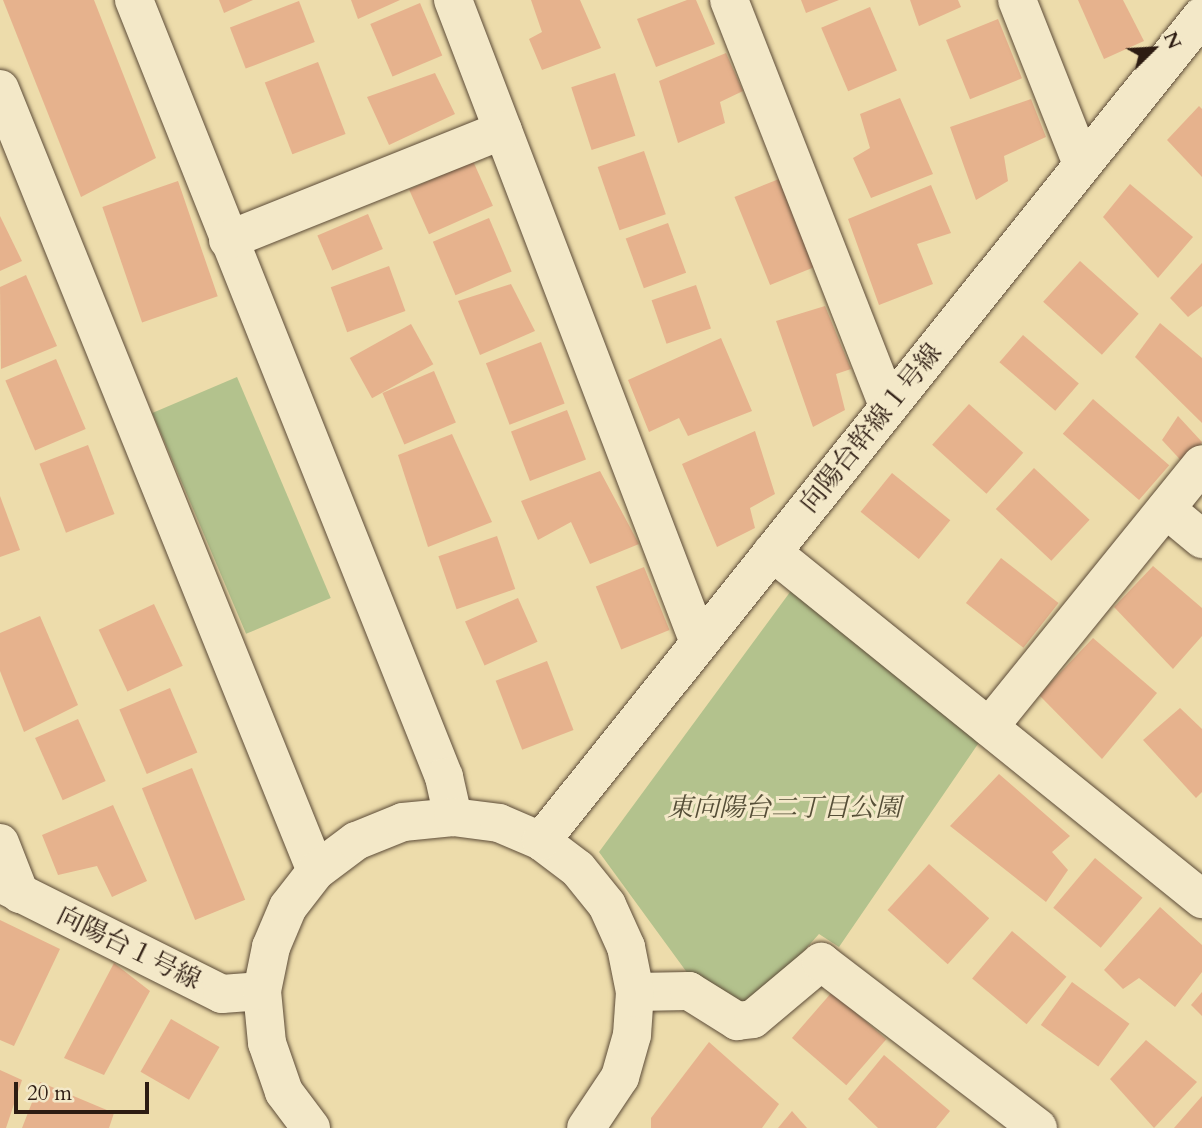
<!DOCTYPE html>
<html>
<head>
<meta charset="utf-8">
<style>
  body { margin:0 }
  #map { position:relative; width:1202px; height:1128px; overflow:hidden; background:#eddcab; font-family:Cardo,"Noto Serif JP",serif }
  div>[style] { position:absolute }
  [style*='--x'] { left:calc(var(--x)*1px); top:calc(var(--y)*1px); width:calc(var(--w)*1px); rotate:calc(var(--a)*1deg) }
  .green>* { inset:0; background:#b3c28d; transform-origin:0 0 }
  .building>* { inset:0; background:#e6b28d; transform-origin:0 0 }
  .roads { filter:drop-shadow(0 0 2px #5d4c38) drop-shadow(0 0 2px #5d4c38) }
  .street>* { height:38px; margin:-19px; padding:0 19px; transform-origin:19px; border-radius:19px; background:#f3e8c8 }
  .secondary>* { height:38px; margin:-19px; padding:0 19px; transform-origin:19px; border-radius:19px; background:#f3e8c8 }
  span { translate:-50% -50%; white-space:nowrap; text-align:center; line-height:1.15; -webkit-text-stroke:6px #f3e8c8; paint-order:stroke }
  .street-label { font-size:26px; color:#2d1c12 }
  .park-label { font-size:26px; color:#554e37; font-style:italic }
  .north { position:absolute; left:1118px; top:14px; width:70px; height:70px; -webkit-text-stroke:5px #f3e8c8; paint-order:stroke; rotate:66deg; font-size:19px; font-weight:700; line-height:28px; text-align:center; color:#2d1c12 }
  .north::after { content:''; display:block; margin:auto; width:24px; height:32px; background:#2d1c12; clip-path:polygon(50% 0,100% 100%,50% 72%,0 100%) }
  .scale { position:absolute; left:14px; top:1082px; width:135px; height:32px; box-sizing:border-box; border:4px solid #2d1c12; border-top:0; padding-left:9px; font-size:21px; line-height:24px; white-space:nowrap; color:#2d1c12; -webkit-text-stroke:5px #f3e8c8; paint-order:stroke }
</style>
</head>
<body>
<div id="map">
  <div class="green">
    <i style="left:237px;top:377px;width:240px;height:92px;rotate:67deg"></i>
    <i style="clip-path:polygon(793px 588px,980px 741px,839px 947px,819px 934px,760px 1000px,741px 1011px,691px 978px,599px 852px)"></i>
  </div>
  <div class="building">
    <i style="clip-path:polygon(3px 0,94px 0,156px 158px,81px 197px)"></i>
    <i style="clip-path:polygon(219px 0,253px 0,224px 13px)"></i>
    <i style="clip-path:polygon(351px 0,400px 0,358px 19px)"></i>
    <i style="clip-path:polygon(531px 0,580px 0,601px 48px,542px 70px,529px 39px,542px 32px)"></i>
    <i style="clip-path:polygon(687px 0,696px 0,715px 44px,656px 67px,637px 19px)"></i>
    <i style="clip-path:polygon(801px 0,839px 0,806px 13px)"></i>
    <i style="clip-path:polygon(910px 0,958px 0,961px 7px,919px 26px)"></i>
    <i style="clip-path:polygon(1078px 0,1123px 0,1144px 41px,1104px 59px)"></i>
    <i style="left:299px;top:1px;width:44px;height:74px;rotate:69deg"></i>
    <i style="left:420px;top:3px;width:57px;height:54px;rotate:67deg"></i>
    <i style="left:870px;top:7px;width:69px;height:53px;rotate:67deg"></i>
    <i style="left:998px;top:19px;width:64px;height:56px;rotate:68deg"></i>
    <i style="clip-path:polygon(726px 53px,743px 91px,720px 102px,725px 123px,678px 143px,659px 81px)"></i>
    <i style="left:318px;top:62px;width:77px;height:57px;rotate:69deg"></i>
    <i style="clip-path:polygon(435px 73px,455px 114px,389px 145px,367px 97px)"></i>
    <i style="left:615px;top:73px;width:66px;height:46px;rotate:72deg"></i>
    <i style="clip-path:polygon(900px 98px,933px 174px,871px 198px,853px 158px,870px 148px,860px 114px)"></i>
    <i style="clip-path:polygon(1031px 99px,1046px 137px,1004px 156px,1008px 181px,976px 200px,950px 127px)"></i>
    <i style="clip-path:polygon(1199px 106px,1202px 109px,1202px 177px,1167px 140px)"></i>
    <i style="left:644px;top:151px;width:67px;height:49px;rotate:71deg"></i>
    <i style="left:473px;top:161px;width:49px;height:70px;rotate:66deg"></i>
    <i style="left:779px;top:179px;width:95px;height:48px;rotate:68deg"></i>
    <i style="left:178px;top:181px;width:122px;height:80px;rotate:71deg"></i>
    <i style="clip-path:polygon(1130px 184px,1193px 237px,1158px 278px,1103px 217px)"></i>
    <i style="clip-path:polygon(931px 185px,951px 233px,917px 244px,933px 284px,879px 305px,848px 219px)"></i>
    <i style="left:368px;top:214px;width:38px;height:55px;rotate:67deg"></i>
    <i style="clip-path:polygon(0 216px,22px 261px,0 271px)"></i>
    <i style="left:489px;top:218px;width:58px;height:61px;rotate:67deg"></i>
    <i style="left:668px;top:223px;width:53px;height:45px;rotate:70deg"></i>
    <i style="left:1080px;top:261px;width:79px;height:55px;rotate:42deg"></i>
    <i style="clip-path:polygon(1202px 263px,1202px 306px,1188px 317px,1170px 298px)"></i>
    <i style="left:389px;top:266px;width:48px;height:62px;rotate:70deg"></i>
    <i style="clip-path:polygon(26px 275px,57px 346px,1px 369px,0 287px)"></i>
    <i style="clip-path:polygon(511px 284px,535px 331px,480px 355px,458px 301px)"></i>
    <i style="left:696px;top:285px;width:46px;height:47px;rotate:71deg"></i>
    <i style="clip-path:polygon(825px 306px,851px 369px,836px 374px,845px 410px,813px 427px,776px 321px)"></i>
    <i style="clip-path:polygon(1160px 323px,1202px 358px,1202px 423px,1135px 357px)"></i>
    <i style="left:411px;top:324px;width:46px;height:70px;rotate:61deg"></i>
    <i style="left:1023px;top:335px;width:74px;height:36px;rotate:41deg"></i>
    <i style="clip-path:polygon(721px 338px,752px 411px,688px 436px,679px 418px,649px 432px,628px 380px)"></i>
    <i style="left:541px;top:342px;width:66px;height:59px;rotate:69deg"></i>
    <i style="left:56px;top:359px;width:76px;height:55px;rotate:67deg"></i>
    <i style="left:434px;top:371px;width:56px;height:56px;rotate:67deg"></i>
    <i style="left:1093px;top:399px;width:101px;height:46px;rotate:41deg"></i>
    <i style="left:969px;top:404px;width:73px;height:55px;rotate:42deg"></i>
    <i style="left:567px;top:410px;width:53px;height:60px;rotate:69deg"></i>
    <i style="clip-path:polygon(1178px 416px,1202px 442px,1187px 467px,1162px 440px)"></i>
    <i style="clip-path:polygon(755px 431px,775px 494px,750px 508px,755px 528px,717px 547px,682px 464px)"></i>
    <i style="clip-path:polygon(452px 434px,492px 522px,428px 547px,398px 455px)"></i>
    <i style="left:88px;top:445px;width:74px;height:52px;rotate:69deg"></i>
    <i style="left:1034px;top:468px;width:76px;height:56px;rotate:43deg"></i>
    <i style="clip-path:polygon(600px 471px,639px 544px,590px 564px,571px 522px,538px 540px,521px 501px)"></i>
    <i style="left:892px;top:473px;width:75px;height:50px;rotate:39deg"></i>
    <i style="clip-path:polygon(0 496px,20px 550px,0 557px)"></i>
    <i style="left:497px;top:536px;width:56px;height:62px;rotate:71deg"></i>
    <i style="left:1001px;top:558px;width:73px;height:57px;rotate:38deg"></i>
    <i style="clip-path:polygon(1153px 566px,1202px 608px,1202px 636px,1173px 669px,1114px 607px)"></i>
    <i style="left:644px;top:567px;width:68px;height:52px;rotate:68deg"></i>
    <i style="left:518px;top:598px;width:48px;height:58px;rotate:66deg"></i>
    <i style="left:154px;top:604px;width:68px;height:61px;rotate:65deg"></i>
    <i style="clip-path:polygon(40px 616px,78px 705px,24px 732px,0 671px,0 633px)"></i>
    <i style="clip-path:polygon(1093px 638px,1157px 693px,1102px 759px,1039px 695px)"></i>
    <i style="left:547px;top:661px;width:74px;height:55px;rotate:69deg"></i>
    <i style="left:170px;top:688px;width:70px;height:55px;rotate:67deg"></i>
    <i style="clip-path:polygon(1180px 708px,1202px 729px,1202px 792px,1196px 798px,1143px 740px)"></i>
    <i style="left:78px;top:719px;width:68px;height:47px;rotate:66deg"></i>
    <i style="left:192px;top:768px;width:142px;height:54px;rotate:68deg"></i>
    <i style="clip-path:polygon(999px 774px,1070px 836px,1052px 852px,1068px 870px,1046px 902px,950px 826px)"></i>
    <i style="clip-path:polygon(113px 805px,147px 881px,112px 897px,97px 866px,58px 875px,42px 835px)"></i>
    <i style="left:1095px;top:858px;width:62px;height:65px;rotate:40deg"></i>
    <i style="left:929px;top:864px;width:81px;height:62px;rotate:42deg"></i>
    <i style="clip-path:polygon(1160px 907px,1202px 945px,1202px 972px,1175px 1007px,1139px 978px,1123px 989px,1104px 970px)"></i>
    <i style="clip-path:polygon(0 920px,60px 949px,14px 1046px,0 1040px)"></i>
    <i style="left:1012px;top:931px;width:71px;height:62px;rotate:40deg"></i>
    <i style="clip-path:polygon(114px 963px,150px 991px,104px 1075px,64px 1058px)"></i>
    <i style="left:1072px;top:982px;width:71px;height:53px;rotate:36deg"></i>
    <i style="left:832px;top:992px;width:72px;height:61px;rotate:41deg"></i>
    <i style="clip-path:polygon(1202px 992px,1202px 1016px,1191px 1005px)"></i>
    <i style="left:171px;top:1019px;width:56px;height:61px;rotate:30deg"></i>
    <i style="clip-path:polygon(1146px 1040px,1197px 1082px,1154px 1128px,1110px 1079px)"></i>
    <i style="clip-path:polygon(709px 1042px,779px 1104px,762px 1128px,651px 1128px,651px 1118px)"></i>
    <i style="clip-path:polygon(884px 1055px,950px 1111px,936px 1128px,878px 1128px,848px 1099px)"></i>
    <i style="clip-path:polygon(0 1070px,22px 1080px,6px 1128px,0 1128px)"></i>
    <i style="clip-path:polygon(40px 1082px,114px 1113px,109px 1128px,22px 1128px)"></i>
    <i style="clip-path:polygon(1202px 1096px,1202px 1128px,1174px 1128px)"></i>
    <i style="clip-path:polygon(792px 1111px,807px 1128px,778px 1128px)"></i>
  </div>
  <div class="roads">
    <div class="street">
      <i style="--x:134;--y:0;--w:837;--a:68.25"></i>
      <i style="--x:444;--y:777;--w:41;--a:77.3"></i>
      <i style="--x:453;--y:0;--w:685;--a:69.05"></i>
      <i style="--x:729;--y:0;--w:436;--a:68.6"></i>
      <i style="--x:1017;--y:0;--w:176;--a:68.4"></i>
      <i style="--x:0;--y:89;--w:843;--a:68"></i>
      <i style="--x:228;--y:240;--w:296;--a:-21.8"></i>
      <i style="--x:1166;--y:509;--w:47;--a:39.8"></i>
      <i style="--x:772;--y:552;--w:553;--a:38.9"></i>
      <i style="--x:989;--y:727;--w:338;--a:-51"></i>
      <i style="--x:0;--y:843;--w:55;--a:68.6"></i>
      <i style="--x:0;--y:883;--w:248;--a:26.6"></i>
      <i style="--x:222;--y:994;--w:40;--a:-4.3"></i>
      <i style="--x:635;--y:992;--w:54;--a:-1.1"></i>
      <i style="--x:689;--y:991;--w:57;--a:32"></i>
      <i style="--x:737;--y:1021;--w:16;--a:-7"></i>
      <i style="--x:753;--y:1019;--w:89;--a:-40"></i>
      <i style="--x:821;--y:962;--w:273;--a:37.4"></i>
      <i style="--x:311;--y:1128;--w:45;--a:-126.9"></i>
      <i style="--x:284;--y:1092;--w:52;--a:-109.1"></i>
      <i style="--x:267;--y:1043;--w:52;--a:-95.5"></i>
      <i style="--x:262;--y:991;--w:45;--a:-78.4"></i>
      <i style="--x:271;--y:947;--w:43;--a:-67"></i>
      <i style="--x:288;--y:907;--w:46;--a:-52.1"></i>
      <i style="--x:316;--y:871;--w:50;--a:-36.9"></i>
      <i style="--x:356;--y:841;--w:51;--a:-22"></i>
      <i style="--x:403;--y:822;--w:50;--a:-5.7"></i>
      <i style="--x:453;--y:817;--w:46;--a:7.4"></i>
      <i style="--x:499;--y:823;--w:46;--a:23.2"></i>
      <i style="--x:541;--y:841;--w:46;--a:37.1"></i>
      <i style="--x:578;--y:869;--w:46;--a:51.1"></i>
      <i style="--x:607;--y:905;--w:46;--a:65.7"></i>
      <i style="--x:626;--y:947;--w:46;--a:78.7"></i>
      <i style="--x:635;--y:992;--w:43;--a:94"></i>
      <i style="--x:632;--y:1035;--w:44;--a:105.9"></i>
      <i style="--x:620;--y:1077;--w:61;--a:123.7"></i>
    </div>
    <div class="secondary">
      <i style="--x:541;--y:841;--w:1057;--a:-51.3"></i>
    </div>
  </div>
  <div class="street-label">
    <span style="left:871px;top:428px;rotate:-51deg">向陽台幹線１号線</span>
    <span style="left:129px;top:948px;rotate:26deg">向陽台１号線</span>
  </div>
  <div class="park-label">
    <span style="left:784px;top:808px">東向陽台二丁目公園</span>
  </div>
  <div class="north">N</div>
  <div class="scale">20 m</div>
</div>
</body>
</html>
